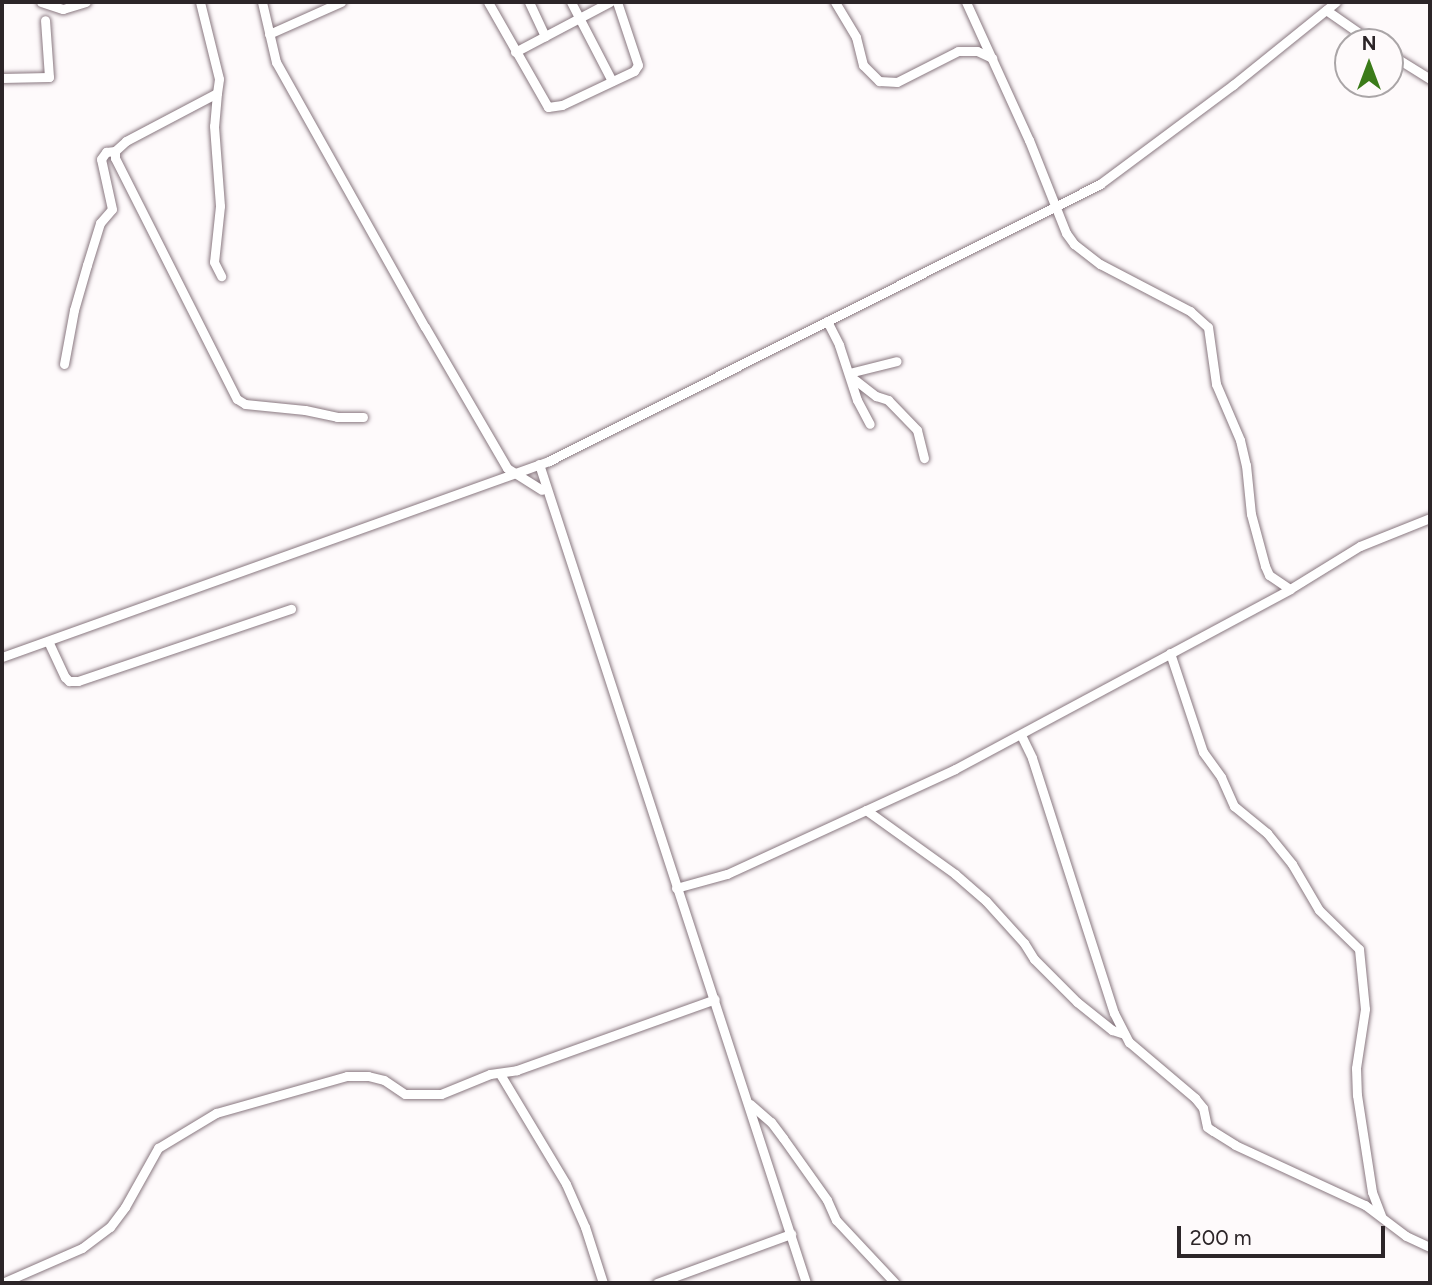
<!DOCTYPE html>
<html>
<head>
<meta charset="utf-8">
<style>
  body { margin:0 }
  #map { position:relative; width:1432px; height:1285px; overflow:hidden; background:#fefafb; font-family:Figtree,sans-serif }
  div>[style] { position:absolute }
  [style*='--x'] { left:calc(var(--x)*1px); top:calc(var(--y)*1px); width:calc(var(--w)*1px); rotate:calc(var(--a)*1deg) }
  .roads { filter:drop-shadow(0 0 2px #897880) drop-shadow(0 0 2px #897880) }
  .minor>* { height:9px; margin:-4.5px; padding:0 4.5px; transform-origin:4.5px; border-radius:4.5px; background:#fff }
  span { translate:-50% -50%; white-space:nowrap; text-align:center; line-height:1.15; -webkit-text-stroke:5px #fefafb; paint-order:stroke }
  .frame { position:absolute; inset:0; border:4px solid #2c2528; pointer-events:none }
  .north { position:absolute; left:1334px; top:28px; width:70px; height:70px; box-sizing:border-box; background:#fefafb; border:2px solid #aaa5a7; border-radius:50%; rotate:0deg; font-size:19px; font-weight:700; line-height:28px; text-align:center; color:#2c2528 }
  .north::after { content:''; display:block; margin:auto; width:24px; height:32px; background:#3b7b19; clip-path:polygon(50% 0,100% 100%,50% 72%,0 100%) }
  .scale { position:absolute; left:1177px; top:1226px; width:208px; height:32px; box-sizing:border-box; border:4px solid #2c2528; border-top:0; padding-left:9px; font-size:21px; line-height:24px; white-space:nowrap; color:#2c2528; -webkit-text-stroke:5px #fefafb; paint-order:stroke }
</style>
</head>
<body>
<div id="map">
  <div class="roads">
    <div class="minor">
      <i style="--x:41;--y:2;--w:23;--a:18"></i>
      <i style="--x:63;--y:9;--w:24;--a:-17"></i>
      <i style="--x:200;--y:2;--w:79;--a:76.1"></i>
      <i style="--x:219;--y:79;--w:14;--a:98"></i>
      <i style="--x:217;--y:93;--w:103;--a:152.2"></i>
      <i style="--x:126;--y:141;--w:15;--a:138"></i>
      <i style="--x:115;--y:151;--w:7;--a:90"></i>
      <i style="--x:115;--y:158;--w:270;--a:63.2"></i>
      <i style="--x:237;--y:399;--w:9;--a:32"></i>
      <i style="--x:245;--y:404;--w:60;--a:5.7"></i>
      <i style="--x:305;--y:410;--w:33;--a:12"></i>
      <i style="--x:337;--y:417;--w:26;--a:0"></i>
      <i style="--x:262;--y:2;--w:62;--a:76.9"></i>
      <i style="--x:276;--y:62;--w:304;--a:60.7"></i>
      <i style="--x:425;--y:327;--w:163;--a:59.8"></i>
      <i style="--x:507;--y:468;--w:41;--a:32.2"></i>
      <i style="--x:488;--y:2;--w:121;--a:60.3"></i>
      <i style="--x:548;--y:107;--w:14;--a:-8"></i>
      <i style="--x:562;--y:105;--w:80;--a:-25.3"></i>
      <i style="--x:634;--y:71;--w:7;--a:-56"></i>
      <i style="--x:638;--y:65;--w:66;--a:-108.4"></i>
      <i style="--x:529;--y:2;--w:38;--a:65"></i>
      <i style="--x:571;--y:2;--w:89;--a:62.6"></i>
      <i style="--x:835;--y:2;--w:41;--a:59"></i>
      <i style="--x:856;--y:37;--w:29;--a:76"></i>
      <i style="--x:863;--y:65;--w:23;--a:45"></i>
      <i style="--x:879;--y:81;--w:18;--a:3"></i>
      <i style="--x:897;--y:82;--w:68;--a:-26.9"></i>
      <i style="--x:958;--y:51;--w:19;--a:0"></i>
      <i style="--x:977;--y:51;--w:17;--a:25"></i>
      <i style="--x:966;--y:2;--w:152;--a:65.5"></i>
      <i style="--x:1029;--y:140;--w:100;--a:68.3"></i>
      <i style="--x:1066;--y:233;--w:14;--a:54"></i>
      <i style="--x:1074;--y:244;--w:33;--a:38"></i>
      <i style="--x:1100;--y:264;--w:102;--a:27.6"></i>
      <i style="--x:1190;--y:311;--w:24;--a:42"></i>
      <i style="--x:1208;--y:327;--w:58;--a:82"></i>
      <i style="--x:1216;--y:384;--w:61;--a:66.8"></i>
      <i style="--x:1240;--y:440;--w:26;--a:77"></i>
      <i style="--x:1246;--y:465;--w:49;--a:84.2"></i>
      <i style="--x:1251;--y:514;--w:54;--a:74.9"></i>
      <i style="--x:1265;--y:566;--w:10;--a:66"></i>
      <i style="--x:1269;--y:575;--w:25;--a:34"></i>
      <i style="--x:1326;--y:10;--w:56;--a:34.8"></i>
      <i style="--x:269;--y:34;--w:79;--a:-24"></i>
      <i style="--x:515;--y:52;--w:107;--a:-27.8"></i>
      <i style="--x:1390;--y:54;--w:47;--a:32"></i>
      <i style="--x:2;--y:78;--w:47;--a:-1.2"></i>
      <i style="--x:49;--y:77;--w:57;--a:-94"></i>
      <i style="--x:217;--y:93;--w:33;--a:95"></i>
      <i style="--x:214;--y:126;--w:80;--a:85.7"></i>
      <i style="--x:220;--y:206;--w:56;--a:96.1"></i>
      <i style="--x:214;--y:262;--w:16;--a:63"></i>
      <i style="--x:827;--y:321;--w:27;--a:63"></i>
      <i style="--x:839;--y:345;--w:58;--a:71.9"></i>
      <i style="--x:857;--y:400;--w:27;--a:62"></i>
      <i style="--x:64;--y:364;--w:55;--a:-79.5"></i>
      <i style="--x:74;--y:310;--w:47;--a:-73.9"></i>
      <i style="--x:87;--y:265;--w:44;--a:-72.8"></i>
      <i style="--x:100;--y:223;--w:18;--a:-49"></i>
      <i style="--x:112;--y:209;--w:51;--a:-102.4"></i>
      <i style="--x:101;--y:159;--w:9;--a:-54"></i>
      <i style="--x:106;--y:152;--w:9;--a:-6"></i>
      <i style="--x:849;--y:373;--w:49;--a:-14"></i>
      <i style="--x:850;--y:376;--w:33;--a:38"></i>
      <i style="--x:876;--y:396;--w:13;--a:18"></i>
      <i style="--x:888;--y:400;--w:42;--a:46"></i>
      <i style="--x:917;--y:430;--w:29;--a:76"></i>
      <i style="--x:539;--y:464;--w:861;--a:71.94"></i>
      <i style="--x:48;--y:641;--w:40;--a:65"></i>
      <i style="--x:65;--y:677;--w:6;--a:45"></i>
      <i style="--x:69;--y:681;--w:9;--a:0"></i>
      <i style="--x:78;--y:681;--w:225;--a:-18.7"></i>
      <i style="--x:1170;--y:653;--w:104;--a:71.6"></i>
      <i style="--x:1203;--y:752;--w:31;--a:54"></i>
      <i style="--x:1221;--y:777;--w:32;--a:66"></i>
      <i style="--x:1234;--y:806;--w:43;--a:39.3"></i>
      <i style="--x:1267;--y:833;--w:40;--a:51"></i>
      <i style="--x:1292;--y:864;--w:53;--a:59.6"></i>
      <i style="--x:1319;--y:910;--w:56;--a:44.3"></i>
      <i style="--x:1359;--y:949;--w:60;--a:84.3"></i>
      <i style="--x:1365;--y:1009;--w:60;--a:98.7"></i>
      <i style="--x:1356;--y:1068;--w:27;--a:88"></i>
      <i style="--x:1357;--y:1095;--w:98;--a:81.2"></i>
      <i style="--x:1372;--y:1192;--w:26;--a:69"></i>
      <i style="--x:2;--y:657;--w:581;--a:-19.71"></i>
      <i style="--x:549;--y:461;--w:617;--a:-26.69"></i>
      <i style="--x:1100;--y:184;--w:166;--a:-36.7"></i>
      <i style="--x:1233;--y:85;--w:132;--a:-38.9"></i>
      <i style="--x:1021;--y:735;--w:25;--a:64"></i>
      <i style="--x:1032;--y:758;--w:268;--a:72.2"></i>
      <i style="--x:1114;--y:1013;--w:33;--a:63"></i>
      <i style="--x:1129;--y:1042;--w:87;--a:40.3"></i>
      <i style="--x:1195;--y:1098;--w:13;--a:51"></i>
      <i style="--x:1203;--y:1108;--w:19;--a:78"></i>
      <i style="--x:1207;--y:1127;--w:7;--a:34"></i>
      <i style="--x:1213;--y:1131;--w:26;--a:32"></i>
      <i style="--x:1235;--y:1145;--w:143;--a:24.8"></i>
      <i style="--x:1365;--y:1205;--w:51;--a:37.1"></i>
      <i style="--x:1406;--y:1236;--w:26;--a:25"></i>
      <i style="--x:866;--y:810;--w:110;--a:35.7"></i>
      <i style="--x:955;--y:874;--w:41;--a:41.1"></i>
      <i style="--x:986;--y:901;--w:57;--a:47.9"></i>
      <i style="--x:1024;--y:943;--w:19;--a:58"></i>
      <i style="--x:1034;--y:959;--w:61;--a:45"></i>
      <i style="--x:1077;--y:1002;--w:45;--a:38.7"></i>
      <i style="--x:1112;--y:1030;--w:13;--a:18"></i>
      <i style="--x:676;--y:888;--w:53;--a:-15.4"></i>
      <i style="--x:727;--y:874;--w:251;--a:-24.7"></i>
      <i style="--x:955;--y:769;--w:380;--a:-28.2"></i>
      <i style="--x:1290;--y:589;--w:82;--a:-31.6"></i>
      <i style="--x:1360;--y:546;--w:75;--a:-21.8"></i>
      <i style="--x:500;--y:1074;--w:128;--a:59"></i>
      <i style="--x:566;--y:1184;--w:47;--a:66.2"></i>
      <i style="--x:585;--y:1227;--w:59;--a:72.2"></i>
      <i style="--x:750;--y:1104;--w:28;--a:41"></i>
      <i style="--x:771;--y:1122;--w:20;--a:53"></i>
      <i style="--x:783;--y:1138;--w:76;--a:54.6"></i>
      <i style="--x:827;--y:1200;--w:22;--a:66"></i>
      <i style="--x:836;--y:1220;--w:86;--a:46.9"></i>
      <i style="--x:2;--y:1283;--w:87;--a:-23.6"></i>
      <i style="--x:82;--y:1248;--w:35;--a:-37"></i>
      <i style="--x:110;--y:1227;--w:25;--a:-53"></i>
      <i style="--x:125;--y:1207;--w:68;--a:-60.8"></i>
      <i style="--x:158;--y:1148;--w:68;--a:-31.1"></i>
      <i style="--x:216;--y:1113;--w:136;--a:-15.8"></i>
      <i style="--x:347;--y:1076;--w:21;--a:0"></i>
      <i style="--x:368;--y:1076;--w:16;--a:14"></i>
      <i style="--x:384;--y:1080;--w:25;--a:34"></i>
      <i style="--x:405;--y:1094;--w:36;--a:0"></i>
      <i style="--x:441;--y:1094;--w:53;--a:-22.2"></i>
      <i style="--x:490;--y:1074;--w:27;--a:-8"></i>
      <i style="--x:517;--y:1070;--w:210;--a:-19.7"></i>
      <i style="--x:657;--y:1283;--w:143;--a:-20.1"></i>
    </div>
  </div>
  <div class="frame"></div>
  <div class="north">N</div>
  <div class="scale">200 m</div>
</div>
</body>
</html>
